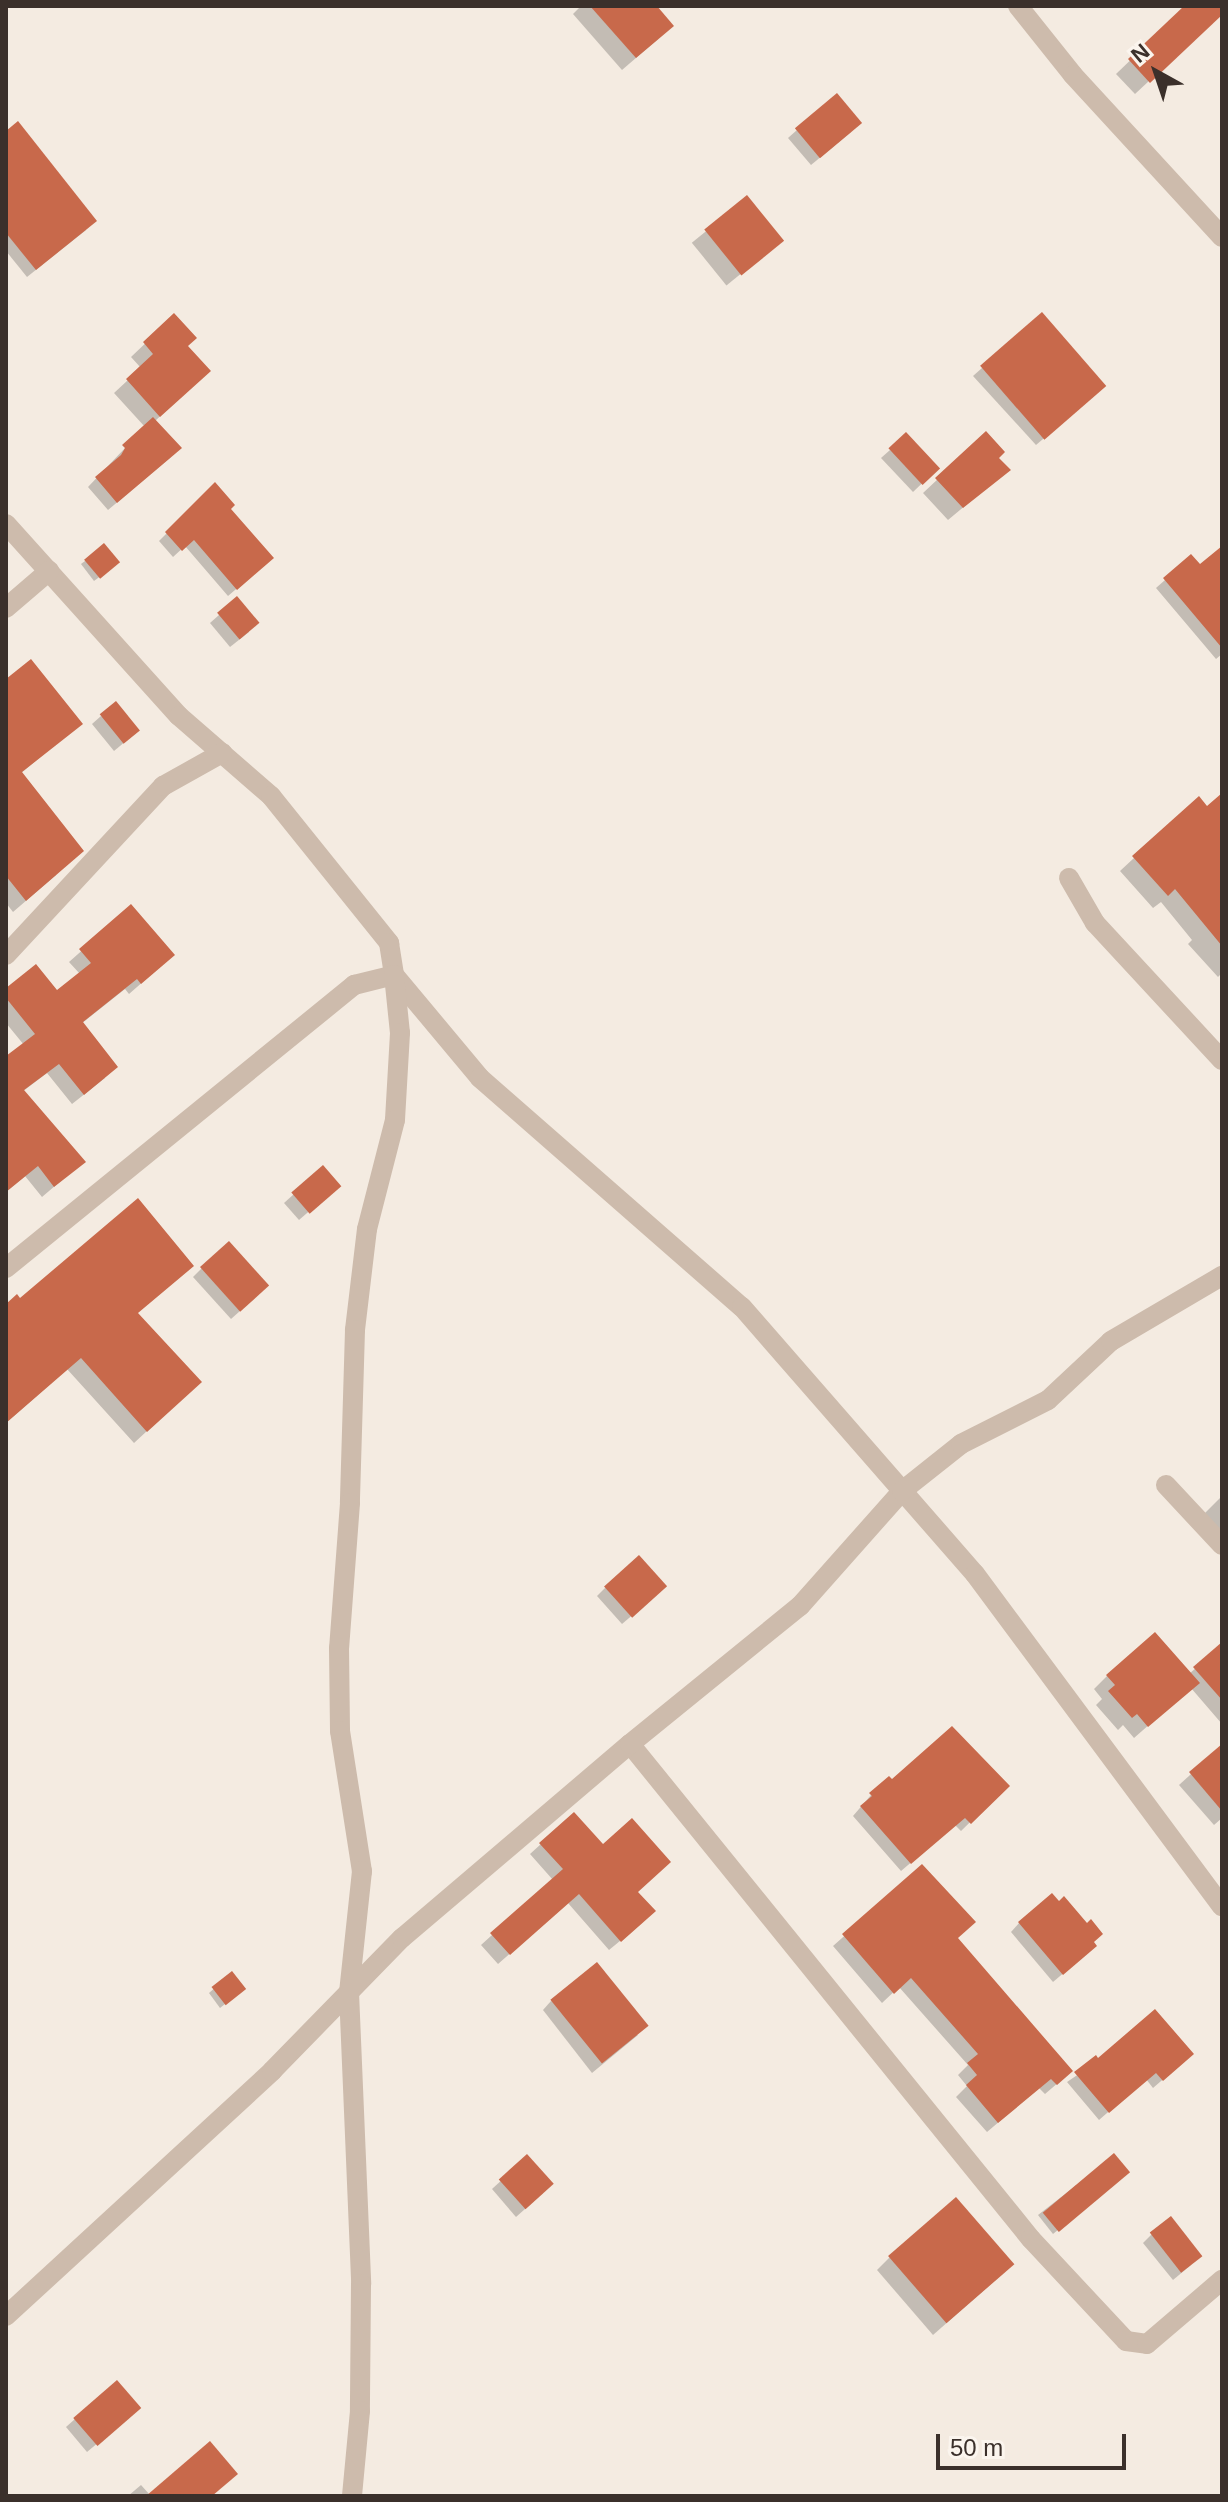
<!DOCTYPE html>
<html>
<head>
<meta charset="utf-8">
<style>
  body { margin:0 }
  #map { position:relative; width:1228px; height:2502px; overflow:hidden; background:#f4ebe1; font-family:Helvetica,sans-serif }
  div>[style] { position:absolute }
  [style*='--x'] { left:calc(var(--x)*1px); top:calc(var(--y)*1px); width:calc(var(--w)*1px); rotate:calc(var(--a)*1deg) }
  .shadow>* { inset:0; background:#0003; transform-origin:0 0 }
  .building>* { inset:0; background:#c8694b; transform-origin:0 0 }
  .minor>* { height:20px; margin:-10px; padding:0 10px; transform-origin:10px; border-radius:10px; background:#cdbbac }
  span { translate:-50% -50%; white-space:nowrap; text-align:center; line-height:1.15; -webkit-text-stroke:8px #fbf5ee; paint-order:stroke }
  .frame { position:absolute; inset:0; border:8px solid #3b302b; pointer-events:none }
  .north { position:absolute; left:1116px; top:32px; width:80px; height:80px; -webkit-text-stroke:6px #fbf5ee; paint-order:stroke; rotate:320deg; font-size:22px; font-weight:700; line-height:32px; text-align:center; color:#3b302b }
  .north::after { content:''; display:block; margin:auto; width:28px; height:36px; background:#3b302b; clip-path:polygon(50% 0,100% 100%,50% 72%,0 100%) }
  .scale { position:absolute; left:936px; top:2434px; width:190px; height:36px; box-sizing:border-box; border:4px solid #3b302b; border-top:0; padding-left:10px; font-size:24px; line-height:28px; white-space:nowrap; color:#3b302b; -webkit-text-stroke:6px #fbf5ee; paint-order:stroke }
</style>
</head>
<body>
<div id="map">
  <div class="shadow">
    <i style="clip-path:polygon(581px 6px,654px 6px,658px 39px,622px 70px,573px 14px)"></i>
    <i style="clip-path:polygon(1187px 6px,1222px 6px,1222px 13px,1135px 94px,1116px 74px)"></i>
    <i style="clip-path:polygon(797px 130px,851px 132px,811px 165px,788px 138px)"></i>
    <i style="clip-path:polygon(6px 133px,86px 230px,27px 277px,6px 251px)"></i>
    <i style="left:747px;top:198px;width:55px;height:71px;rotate:51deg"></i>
    <i style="clip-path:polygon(174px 316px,195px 384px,155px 421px,171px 457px,108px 510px,88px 487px,145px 427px,114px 393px,141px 368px,131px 357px)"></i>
    <i style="clip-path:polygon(982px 368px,1096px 394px,1036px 445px,973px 376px)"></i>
    <i style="clip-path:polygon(986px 434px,996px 458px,1008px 470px,948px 520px,923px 493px)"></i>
    <i style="clip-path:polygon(890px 450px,937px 469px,913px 492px,881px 458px)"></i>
    <i style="clip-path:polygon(215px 485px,263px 566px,228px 596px,185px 546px,173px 557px,159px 541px)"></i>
    <i style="clip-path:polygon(1222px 548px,1222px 654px,1216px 659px,1156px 588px,1165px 580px,1199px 567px)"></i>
    <i style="clip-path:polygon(85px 561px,114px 566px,94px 581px,81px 564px)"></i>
    <i style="clip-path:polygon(237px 599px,249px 632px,230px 647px,210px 623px)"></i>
    <i style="clip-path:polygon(6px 681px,80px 724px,20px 774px,56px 875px,13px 912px,6px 903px)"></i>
    <i style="clip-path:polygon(101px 716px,138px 731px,114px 751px,92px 724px)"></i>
    <i style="clip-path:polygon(1222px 796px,1222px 973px,1218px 977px,1188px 944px,1192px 940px,1161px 902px,1153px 908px,1120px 871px,1134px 858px)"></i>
    <i style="clip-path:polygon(131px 907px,161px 966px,129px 994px,125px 989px,81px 1024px,105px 1078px,72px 1104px,47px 1073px,22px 1092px,83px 1162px,42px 1197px,25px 1176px,6px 1192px,6px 1058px,24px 1045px,6px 1023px,6px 991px,57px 993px,80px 974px,69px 962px)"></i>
    <i style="clip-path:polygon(323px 1168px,329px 1194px,299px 1220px,284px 1203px)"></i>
    <i style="clip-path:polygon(202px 1268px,258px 1295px,231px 1319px,193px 1277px)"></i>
    <i style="clip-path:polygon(6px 1313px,136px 1314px,187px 1394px,134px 1443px,67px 1369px,6px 1423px)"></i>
    <i style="clip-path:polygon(1222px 1496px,1222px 1537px,1203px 1515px)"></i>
    <i style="clip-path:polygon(606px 1587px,656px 1595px,622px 1624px,597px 1596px)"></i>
    <i style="clip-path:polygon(1222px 1645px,1222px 1724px,1191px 1688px,1134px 1738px,1123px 1725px,1118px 1730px,1096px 1705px,1102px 1699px,1094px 1689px,1107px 1676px,1189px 1674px)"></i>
    <i style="clip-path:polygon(1222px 1746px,1222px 1818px,1214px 1825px,1179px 1785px)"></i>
    <i style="clip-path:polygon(892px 1782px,1007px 1786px,961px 1831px,955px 1825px,901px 1871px,853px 1816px,871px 1795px)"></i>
    <i style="clip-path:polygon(541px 1844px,603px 1847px,636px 1892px,643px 1922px,609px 1950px,568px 1903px,498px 1964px,481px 1945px,553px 1880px,530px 1854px)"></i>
    <i style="clip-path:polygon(922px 1867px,956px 1938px,1059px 2082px,1045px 2094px,1039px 2088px,987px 2132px,956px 2097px,967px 2086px,958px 2075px,968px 2065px,899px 1987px,882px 2003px,833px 1946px)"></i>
    <i style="clip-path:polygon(1019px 1923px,1092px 1943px,1086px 1954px,1053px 1982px,1011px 1932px)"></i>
    <i style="clip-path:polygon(232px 1973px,240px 1992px,220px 2008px,209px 1993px)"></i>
    <i style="clip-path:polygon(551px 2001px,638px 2035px,592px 2073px,543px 2010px)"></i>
    <i style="clip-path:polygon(1098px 2061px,1183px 2062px,1153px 2088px,1146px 2079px,1099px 2120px,1067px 2082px)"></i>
    <i style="clip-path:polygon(1114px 2156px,1124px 2176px,1053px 2234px,1038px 2215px)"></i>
    <i style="clip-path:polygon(527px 2157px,543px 2193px,516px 2217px,492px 2189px)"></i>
    <i style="clip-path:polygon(1152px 2234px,1191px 2265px,1173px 2280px,1143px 2243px)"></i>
    <i style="clip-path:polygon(890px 2257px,999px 2277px,933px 2335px,877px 2270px)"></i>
    <i style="clip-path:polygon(130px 2416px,87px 2452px,66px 2427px,75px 2419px)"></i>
    <i style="clip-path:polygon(141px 2485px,150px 2495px,211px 2496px,128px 2496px)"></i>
  </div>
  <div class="building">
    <i style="clip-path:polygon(590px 6px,657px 6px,674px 26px,636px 58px)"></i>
    <i style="clip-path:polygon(1184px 6px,1222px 6px,1222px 15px,1150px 83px,1128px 59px)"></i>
    <i style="left:837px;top:93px;width:39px;height:55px;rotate:50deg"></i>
    <i style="clip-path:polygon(18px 121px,97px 221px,36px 270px,6px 233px,6px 131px)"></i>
    <i style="left:747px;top:195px;width:59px;height:55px;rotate:51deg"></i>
    <i style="left:1042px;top:312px;width:98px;height:82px;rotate:49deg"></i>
    <i style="clip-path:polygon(174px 313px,197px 338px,188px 346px,211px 371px,160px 417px,126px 379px,153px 354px,143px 342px)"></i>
    <i style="clip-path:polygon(153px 417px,182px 448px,117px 503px,95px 477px,121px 455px,125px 448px,122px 445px)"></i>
    <i style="clip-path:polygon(986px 431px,1005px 452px,999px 458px,1011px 470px,963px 508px,935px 478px)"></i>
    <i style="left:906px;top:432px;width:50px;height:24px;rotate:47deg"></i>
    <i style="clip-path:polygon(215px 482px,235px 505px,231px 509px,274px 558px,237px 590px,194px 540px,182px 551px,165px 532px)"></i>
    <i style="left:104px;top:543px;width:25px;height:26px;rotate:50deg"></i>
    <i style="clip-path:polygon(1222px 546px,1222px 648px,1163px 578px,1191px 554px,1200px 564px)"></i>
    <i style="left:237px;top:596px;width:35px;height:26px;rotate:50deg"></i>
    <i style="clip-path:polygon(31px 659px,83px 724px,22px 772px,84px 851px,26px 901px,6px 876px,6px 679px)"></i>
    <i style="left:116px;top:701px;width:38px;height:21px;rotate:51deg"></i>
    <i style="clip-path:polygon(1222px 793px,1222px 946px,1175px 889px,1168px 896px,1132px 856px,1199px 796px,1207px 806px)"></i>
    <i style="clip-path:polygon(131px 904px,175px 955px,141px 984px,137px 979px,83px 1022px,118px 1067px,84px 1095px,59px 1064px,24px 1090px,86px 1162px,54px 1187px,38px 1166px,6px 1192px,6px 1056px,35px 1034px,6px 998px,6px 988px,36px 964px,57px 990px,91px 963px,79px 949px)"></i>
    <i style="left:323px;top:1165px;width:28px;height:42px;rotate:49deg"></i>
    <i style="clip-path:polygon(138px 1198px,194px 1266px,138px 1313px,202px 1382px,147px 1432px,81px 1358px,6px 1423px,6px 1304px,17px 1294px,20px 1298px)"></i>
    <i style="left:229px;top:1241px;width:60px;height:39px;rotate:48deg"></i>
    <i style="left:639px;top:1555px;width:42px;height:47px;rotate:48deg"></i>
    <i style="clip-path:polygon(1155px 1632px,1200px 1683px,1148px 1727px,1137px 1714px,1132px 1718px,1108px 1691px,1115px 1685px,1106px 1675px)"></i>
    <i style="clip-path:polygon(1222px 1642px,1222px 1700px,1193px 1667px)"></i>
    <i style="clip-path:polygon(952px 1726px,1010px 1786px,971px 1824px,965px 1818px,911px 1864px,860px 1806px,872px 1796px,869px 1793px,889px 1776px,892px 1779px)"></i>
    <i style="clip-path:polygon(1222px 1744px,1222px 1811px,1189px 1772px)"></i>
    <i style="clip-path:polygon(574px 1812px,603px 1844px,632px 1818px,671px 1862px,638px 1892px,656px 1911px,621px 1942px,579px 1894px,510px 1955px,490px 1933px,563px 1869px,539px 1843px)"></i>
    <i style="clip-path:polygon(922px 1864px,976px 1922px,958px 1938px,1073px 2071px,1057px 2085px,1051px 2079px,998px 2123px,966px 2085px,977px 2075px,967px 2063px,978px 2054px,911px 1978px,894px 1994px,842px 1934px)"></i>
    <i style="clip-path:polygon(1052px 1893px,1059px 1901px,1064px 1896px,1087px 1923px,1091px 1919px,1103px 1934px,1094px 1942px,1097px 1946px,1063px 1975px,1018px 1922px)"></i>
    <i style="left:597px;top:1962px;width:82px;height:60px;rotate:51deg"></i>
    <i style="left:232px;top:1971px;width:23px;height:26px;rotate:52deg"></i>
    <i style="clip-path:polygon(1155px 2009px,1194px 2054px,1163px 2081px,1156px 2073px,1109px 2113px,1074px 2072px,1096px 2055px,1098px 2058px)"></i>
    <i style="left:1114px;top:2153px;width:25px;height:93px;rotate:50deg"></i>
    <i style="left:527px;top:2154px;width:40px;height:38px;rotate:48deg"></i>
    <i style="left:956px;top:2197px;width:89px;height:90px;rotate:49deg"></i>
    <i style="left:1171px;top:2216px;width:51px;height:27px;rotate:52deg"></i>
    <i style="left:117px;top:2380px;width:37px;height:58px;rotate:49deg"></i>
    <i style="clip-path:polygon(210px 2441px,238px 2474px,212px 2496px,146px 2496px)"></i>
  </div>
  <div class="minor">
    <i style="--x:1018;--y:6;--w:88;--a:51.4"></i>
    <i style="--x:1073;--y:75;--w:220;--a:47.4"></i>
    <i style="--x:6;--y:524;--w:258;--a:48"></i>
    <i style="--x:179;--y:716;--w:122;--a:41"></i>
    <i style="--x:271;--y:796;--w:189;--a:51.2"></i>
    <i style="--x:389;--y:943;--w:32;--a:81"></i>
    <i style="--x:394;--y:975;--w:134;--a:50.1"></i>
    <i style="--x:480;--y:1078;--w:348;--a:41.2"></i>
    <i style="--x:742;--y:1307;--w:354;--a:48.9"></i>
    <i style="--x:975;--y:1574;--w:414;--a:53.4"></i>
    <i style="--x:6;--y:608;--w:57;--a:-40.7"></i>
    <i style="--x:1069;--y:878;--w:52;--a:60"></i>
    <i style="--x:1095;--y:923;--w:187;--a:47.2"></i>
    <i style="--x:6;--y:955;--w:231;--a:-47.1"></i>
    <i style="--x:163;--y:786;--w:68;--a:-29.2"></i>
    <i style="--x:6;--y:1268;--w:449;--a:-39.1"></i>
    <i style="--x:354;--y:985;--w:41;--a:-14"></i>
    <i style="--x:394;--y:975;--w:58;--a:84.1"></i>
    <i style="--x:400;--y:1033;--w:87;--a:93.3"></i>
    <i style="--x:395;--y:1120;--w:113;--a:104.4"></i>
    <i style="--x:367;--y:1229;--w:102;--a:96.8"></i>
    <i style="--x:355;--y:1330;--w:173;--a:91.7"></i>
    <i style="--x:350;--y:1503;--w:145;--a:94.3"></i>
    <i style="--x:339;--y:1648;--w:83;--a:89.3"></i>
    <i style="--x:340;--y:1731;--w:142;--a:81.1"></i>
    <i style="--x:362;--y:1871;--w:122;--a:96.1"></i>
    <i style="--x:349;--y:1992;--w:292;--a:87.6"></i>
    <i style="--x:361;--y:2284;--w:127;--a:90.5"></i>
    <i style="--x:360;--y:2411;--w:85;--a:95.4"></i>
    <i style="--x:1166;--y:1485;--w:82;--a:47"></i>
    <i style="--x:630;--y:1744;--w:637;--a:50.99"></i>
    <i style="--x:1031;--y:2239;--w:139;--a:47"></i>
    <i style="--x:1126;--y:2341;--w:21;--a:8"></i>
    <i style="--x:1147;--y:2344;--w:99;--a:-40.5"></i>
    <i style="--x:6;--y:2316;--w:362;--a:-42.6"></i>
    <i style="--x:272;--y:2071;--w:186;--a:-45.7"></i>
    <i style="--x:402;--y:1938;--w:299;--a:-40.4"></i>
    <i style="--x:630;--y:1744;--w:219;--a:-39.1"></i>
    <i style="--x:800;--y:1606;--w:154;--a:-48.4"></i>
    <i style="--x:902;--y:1491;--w:75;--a:-38.5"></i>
    <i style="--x:961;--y:1444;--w:97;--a:-26.8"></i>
    <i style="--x:1048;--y:1400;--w:86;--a:-43.1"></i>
    <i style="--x:1111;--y:1341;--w:129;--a:-30.4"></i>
  </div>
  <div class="frame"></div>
  <div class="north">N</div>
  <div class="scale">50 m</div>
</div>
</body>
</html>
